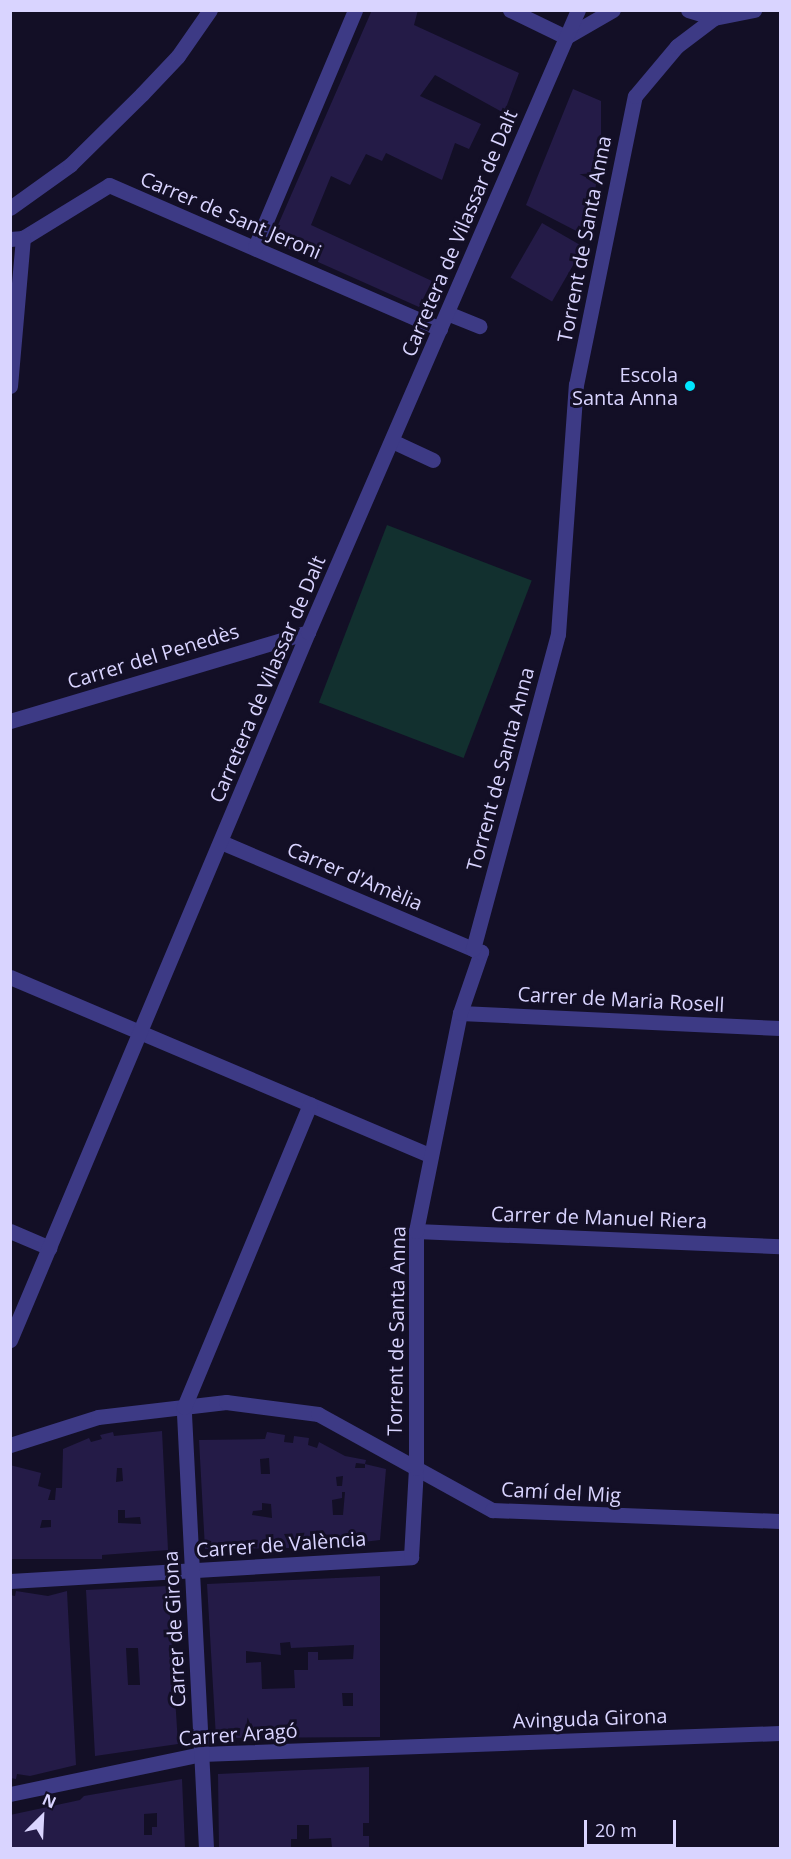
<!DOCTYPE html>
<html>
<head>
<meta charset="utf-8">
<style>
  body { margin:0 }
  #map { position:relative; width:791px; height:1859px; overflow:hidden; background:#130f26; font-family:"Open Sans",sans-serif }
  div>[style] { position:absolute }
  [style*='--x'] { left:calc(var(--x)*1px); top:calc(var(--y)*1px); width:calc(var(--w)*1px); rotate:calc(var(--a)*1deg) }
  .green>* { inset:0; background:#12302f; transform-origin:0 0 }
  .building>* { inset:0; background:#241b47; transform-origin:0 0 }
  .minor>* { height:15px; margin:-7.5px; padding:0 7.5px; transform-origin:7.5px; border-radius:7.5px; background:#3d3a85 }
  .dots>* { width:16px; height:16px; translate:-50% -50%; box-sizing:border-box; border:3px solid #130f26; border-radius:50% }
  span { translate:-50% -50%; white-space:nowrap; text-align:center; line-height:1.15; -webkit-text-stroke:6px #130f26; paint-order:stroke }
  .street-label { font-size:20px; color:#d9d4ff }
  .poi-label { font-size:20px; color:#d9d4ff }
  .right { translate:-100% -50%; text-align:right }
  .frame { position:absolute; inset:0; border:12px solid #d9d4ff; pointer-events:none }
  .north { position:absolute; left:12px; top:1787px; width:60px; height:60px; -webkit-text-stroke:4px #130f26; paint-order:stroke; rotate:24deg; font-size:16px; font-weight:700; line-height:24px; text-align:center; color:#d9d4ff }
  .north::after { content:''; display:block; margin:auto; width:21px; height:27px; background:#d9d4ff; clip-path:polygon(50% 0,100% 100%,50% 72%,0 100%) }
  .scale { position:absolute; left:584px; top:1820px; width:92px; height:27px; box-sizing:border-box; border:3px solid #d9d4ff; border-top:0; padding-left:8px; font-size:18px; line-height:21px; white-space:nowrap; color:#d9d4ff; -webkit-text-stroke:4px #130f26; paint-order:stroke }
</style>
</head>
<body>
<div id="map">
  <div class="green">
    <i style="left:387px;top:525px;width:155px;height:190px;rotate:21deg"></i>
  </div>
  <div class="building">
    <i style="clip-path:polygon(372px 10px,418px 10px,414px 25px,519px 73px,504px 113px,435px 75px,420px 96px,481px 124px,469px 149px,455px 143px,442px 180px,386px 153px,382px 161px,366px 154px,350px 185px,331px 176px,311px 225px,432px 281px,419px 307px,271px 241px)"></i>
    <i style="clip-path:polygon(573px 89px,601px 101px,601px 152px,595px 191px,598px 203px,586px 236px,526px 205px)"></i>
    <i style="left:542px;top:223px;width:48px;height:63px;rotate:30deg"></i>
    <i style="clip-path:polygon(evenodd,162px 1431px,168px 1550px,102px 1555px,102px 1559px,10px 1559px,10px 1465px,41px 1473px,38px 1486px,51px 1490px,48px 1500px,55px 1500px,56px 1488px,62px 1488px,63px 1449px,89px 1438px,91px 1442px,102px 1439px,100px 1435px,113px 1432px,114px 1436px,162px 1431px,117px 1468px,122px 1468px,123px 1481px,116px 1482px,117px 1468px,162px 1431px,118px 1510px,125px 1510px,125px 1518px,140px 1517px,141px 1524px,118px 1523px,118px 1510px,162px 1431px,42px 1520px,51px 1520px,51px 1527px,40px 1528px,42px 1520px)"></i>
    <i style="clip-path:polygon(evenodd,267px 1432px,285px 1435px,284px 1442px,293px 1443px,294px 1436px,309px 1438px,308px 1445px,317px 1448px,319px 1442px,345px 1456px,366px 1460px,365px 1464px,386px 1469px,380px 1540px,303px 1549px,303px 1544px,289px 1545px,289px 1548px,205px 1549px,199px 1440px,265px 1439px,267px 1432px,269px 1458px,270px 1474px,261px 1474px,260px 1459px,269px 1458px,267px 1432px,356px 1463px,365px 1464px,365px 1468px,355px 1468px,356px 1463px,267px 1432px,343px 1476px,342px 1486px,337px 1486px,336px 1477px,343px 1476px,267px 1432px,342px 1492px,345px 1492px,343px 1515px,333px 1515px,332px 1500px,342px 1498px,342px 1492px,267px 1432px,262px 1503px,271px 1504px,272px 1518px,252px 1515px,253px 1511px,262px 1510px,262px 1503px)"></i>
    <i style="clip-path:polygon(evenodd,380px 1576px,380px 1737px,216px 1738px,207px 1584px,380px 1576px,290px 1642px,291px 1648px,354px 1645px,353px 1659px,318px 1660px,318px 1652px,308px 1652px,308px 1670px,294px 1670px,295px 1688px,262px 1689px,261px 1662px,246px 1663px,246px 1651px,281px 1655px,280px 1643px,290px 1642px,380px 1576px,342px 1693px,353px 1693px,353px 1706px,343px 1706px,342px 1693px)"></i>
    <i style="clip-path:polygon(evenodd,168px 1586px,178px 1744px,95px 1756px,86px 1590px,168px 1586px,126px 1648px,138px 1648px,140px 1685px,128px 1685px,126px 1648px)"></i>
    <i style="clip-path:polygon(16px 1591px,48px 1596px,67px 1591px,76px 1765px,30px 1776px,17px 1774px,16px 1779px,10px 1778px,10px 1595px,15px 1596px)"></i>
    <i style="clip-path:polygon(369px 1767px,369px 1823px,363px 1823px,363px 1836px,369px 1836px,369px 1848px,332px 1848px,331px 1838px,309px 1839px,309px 1825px,297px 1825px,297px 1839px,291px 1839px,291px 1848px,219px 1848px,218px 1774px)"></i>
    <i style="clip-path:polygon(evenodd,182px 1779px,185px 1848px,10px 1848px,10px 1815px,80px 1800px,84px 1796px,182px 1779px,157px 1813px,157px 1827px,152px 1827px,152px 1835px,144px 1835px,144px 1814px,157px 1813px)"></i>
  </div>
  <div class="minor">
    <i style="--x:510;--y:10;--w:62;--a:25.7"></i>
    <i style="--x:688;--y:10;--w:27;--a:17"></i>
    <i style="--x:714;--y:18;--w:41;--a:-11.3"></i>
    <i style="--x:566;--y:37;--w:54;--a:-29.9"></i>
    <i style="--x:10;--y:208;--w:74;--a:-35.6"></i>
    <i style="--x:70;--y:165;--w:101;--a:-44.6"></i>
    <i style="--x:142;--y:94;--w:52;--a:-46.5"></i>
    <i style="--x:178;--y:56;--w:56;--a:-55.2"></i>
    <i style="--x:10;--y:239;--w:13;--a:-4"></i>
    <i style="--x:23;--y:238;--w:101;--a:-31.6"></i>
    <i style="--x:109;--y:185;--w:361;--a:23.5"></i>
    <i style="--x:255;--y:247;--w:257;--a:-67.1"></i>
    <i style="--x:447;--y:313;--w:35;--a:22"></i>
    <i style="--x:10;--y:386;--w:149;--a:-85"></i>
    <i style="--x:392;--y:441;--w:45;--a:24.9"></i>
    <i style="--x:10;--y:721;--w:311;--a:-16.6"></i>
    <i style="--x:221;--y:842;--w:274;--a:23"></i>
    <i style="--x:10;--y:977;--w:457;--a:23"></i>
    <i style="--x:460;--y:1013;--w:320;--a:2.7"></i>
    <i style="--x:10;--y:1231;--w:43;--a:23"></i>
    <i style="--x:416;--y:1231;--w:364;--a:2.4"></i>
    <i style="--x:10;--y:1340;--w:768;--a:-67.17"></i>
    <i style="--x:308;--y:632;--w:678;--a:-66.54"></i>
    <i style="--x:10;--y:1445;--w:92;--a:-17.7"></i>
    <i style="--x:98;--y:1417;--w:129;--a:-6.7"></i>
    <i style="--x:226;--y:1402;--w:93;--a:7.4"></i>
    <i style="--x:318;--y:1414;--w:199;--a:28.9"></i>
    <i style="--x:492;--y:1510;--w:288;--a:2.2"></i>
    <i style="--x:10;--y:1581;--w:402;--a:-3.4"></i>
    <i style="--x:411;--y:1557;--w:89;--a:-86.8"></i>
    <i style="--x:416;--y:1468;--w:237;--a:-90"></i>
    <i style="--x:416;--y:1231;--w:222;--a:-78.6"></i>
    <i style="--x:460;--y:1013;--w:65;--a:-71"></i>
    <i style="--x:481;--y:952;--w:9;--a:-159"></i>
    <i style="--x:473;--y:949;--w:326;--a:-74.9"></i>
    <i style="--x:558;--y:634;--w:250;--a:-85.9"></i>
    <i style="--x:576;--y:385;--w:295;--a:-78.5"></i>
    <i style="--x:635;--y:96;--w:65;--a:-50"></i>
    <i style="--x:677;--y:46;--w:46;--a:-37.1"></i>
    <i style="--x:10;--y:1794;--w:195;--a:-11.8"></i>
    <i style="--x:201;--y:1754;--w:579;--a:-2.08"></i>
    <i style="--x:206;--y:1848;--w:442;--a:-92.9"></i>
    <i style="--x:184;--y:1407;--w:328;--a:-67.4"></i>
  </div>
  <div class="dots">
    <i style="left:690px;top:386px;background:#00e5ff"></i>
  </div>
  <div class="street-label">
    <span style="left:231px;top:215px;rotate:23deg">Carrer de Sant Jeroni</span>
    <span style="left:459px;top:233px;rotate:-67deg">Carretera de Vilassar de Dalt</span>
    <span style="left:584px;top:239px;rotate:-79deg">Torrent de Santa Anna</span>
    <span style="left:153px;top:656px;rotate:-17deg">Carrer del Penedès</span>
    <span style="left:267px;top:679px;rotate:-67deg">Carretera de Vilassar de Dalt</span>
    <span style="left:500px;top:769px;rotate:-75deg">Torrent de Santa Anna</span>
    <span style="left:355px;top:876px;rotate:23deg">Carrer d'Amèlia</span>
    <span style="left:621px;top:999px;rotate:3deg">Carrer de Maria Rosell</span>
    <span style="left:599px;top:1217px;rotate:2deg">Carrer de Manuel Riera</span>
    <span style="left:396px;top:1331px;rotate:-89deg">Torrent de Santa Anna</span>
    <span style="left:561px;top:1492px;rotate:3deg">Camí del Mig</span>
    <span style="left:281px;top:1544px;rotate:-4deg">Carrer de València</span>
    <span style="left:174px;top:1629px;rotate:-93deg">Carrer de Girona</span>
    <span style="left:590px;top:1718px;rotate:-2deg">Avinguda Girona</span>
    <span style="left:238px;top:1734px;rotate:-4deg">Carrer Aragó</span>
  </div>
  <div class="poi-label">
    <span class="right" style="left:678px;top:386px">Escola<br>Santa Anna</span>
  </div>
  <div class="frame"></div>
  <div class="north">N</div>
  <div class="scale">20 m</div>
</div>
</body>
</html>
